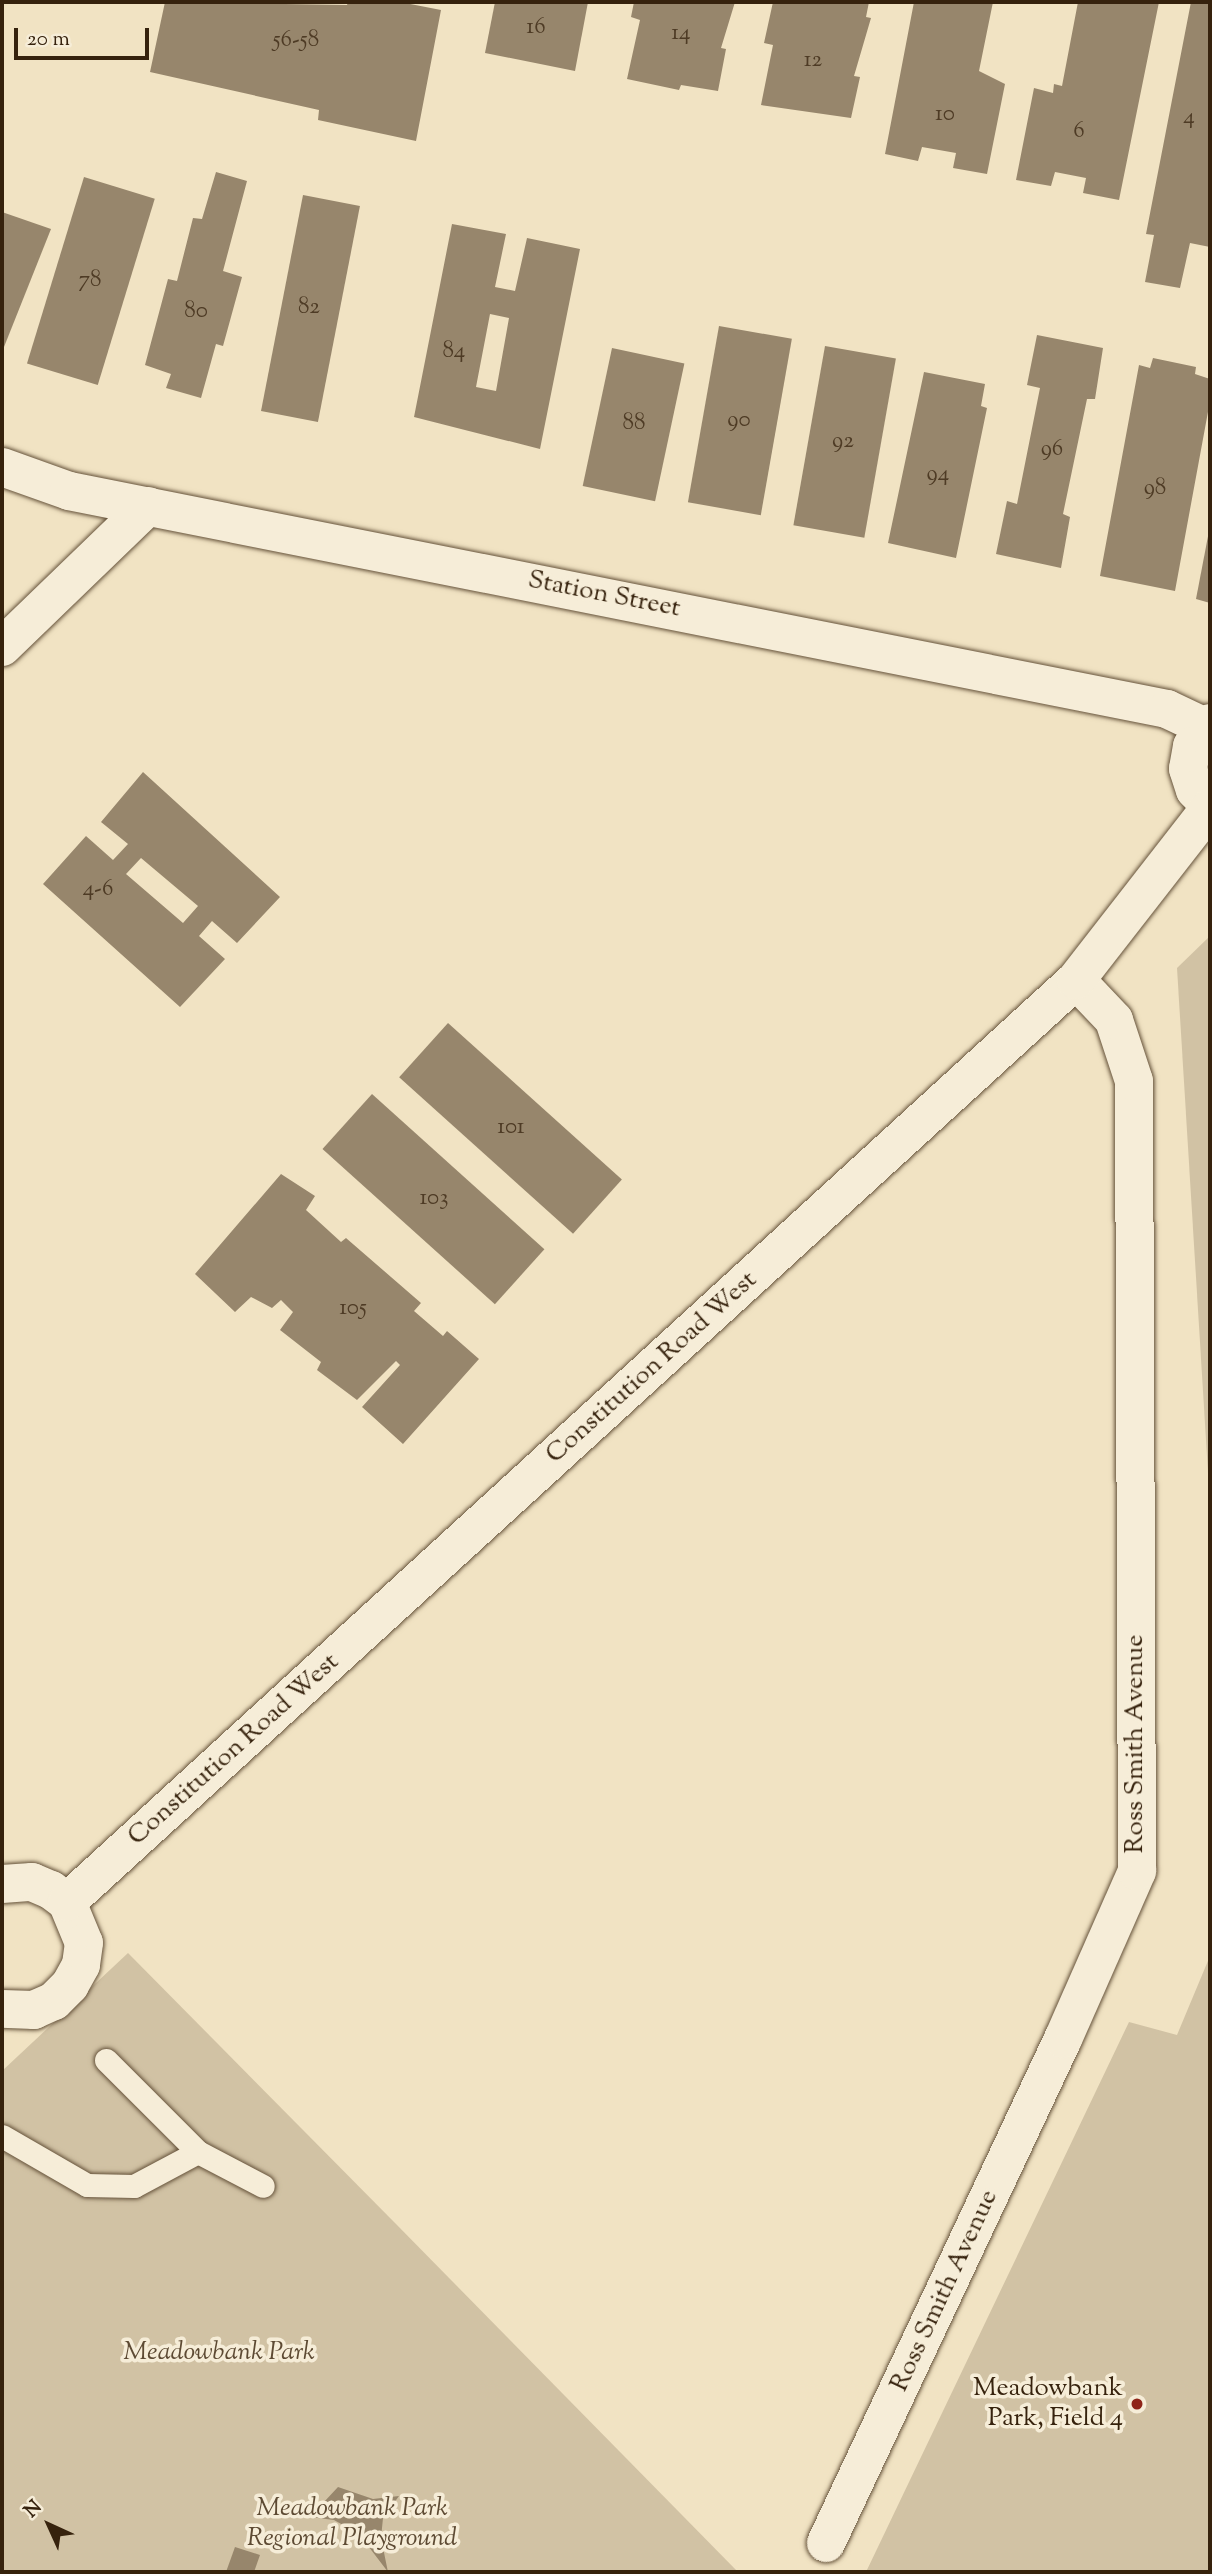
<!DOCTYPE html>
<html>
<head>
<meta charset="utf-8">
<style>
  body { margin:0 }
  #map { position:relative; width:1212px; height:2574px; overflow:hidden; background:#f1e3c3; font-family:"Sorts Mill Goudy",serif }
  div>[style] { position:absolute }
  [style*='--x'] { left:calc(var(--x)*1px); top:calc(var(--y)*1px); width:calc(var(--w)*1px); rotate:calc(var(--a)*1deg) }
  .green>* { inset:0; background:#d1c2a4 }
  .building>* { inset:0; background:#97866c; transform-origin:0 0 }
  .roads { filter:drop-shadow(0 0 2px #65523a) drop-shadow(0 0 2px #65523a) }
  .service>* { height:23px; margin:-11.5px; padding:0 11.5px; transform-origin:11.5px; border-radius:11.5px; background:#f6edd8 }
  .minor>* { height:38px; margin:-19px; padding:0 19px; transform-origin:19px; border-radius:19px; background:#f6edd8 }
  .tertiary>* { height:38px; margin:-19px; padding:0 19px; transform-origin:19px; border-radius:19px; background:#f6edd8 }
  .secondary>* { height:38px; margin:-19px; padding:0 19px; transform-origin:19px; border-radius:19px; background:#f6edd8 }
  .dots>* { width:19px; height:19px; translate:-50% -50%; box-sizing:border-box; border:4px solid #f6edd8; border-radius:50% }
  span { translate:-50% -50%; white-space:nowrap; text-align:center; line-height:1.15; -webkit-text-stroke:7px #f6edd8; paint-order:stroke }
  .number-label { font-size:23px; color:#4e3b25 }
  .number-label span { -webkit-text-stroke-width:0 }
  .street-label { font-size:26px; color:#36220d }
  .park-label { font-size:26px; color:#5d4a33; font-style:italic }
  .poi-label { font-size:26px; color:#36220d }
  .right { translate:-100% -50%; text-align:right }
  .frame { position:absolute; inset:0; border:4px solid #36220d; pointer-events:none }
  .north { position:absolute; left:14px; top:2490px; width:70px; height:70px; -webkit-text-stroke:5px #f6edd8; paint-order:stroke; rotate:315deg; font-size:19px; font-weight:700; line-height:28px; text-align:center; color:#36220d }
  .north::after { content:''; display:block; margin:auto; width:24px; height:32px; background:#36220d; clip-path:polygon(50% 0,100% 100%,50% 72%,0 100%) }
  .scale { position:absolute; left:14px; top:28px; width:135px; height:32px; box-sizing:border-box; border:4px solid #36220d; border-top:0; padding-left:9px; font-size:21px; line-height:24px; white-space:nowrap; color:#36220d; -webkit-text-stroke:5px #f6edd8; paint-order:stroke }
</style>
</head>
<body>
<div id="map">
  <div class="green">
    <i style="clip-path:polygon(1210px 936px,1210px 1505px,1177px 968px)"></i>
    <i style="clip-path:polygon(128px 1953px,396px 2224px,738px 2572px,2px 2572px,2px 2071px)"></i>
    <i style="clip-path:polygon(1210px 1956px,1210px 2572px,866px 2572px,1129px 2022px,1177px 2035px)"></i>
  </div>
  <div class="building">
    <i style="clip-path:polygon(165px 2px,347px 5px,348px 2px,400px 2px,441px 10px,416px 141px,318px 120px,319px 110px,150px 72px)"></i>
    <i style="clip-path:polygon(495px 2px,588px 2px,575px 71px,485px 53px)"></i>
    <i style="clip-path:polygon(634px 2px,735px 2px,721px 48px,726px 49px,718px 91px,681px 85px,679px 90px,627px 79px,640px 20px,631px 17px)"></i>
    <i style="clip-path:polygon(773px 2px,869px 2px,866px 17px,871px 18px,854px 76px,860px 77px,851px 118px,761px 105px,773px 45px,764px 43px)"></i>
    <i style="clip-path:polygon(914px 2px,993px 2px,979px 71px,1005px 84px,987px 174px,953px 168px,956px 153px,922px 147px,918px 161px,885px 154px)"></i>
    <i style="clip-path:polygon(1078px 2px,1159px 2px,1119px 200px,1083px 193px,1086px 178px,1055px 172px,1051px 186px,1016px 180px,1034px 88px,1053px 93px,1054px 84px,1062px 86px)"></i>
    <i style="clip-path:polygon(1191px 2px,1210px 2px,1210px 247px,1190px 243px,1180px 288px,1145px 282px,1154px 235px,1146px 234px)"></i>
    <i style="clip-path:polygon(216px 172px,247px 181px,223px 271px,242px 277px,223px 346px,216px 344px,201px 398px,166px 388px,171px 374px,145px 365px,168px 279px,177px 281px,193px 218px,202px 219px)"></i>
    <i style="left:84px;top:177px;width:74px;height:195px;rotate:17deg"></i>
    <i style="left:303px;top:195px;width:58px;height:220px;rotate:11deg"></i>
    <i style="clip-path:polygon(2px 212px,51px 229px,2px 352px)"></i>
    <i style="clip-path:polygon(evenodd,452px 224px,506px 234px,495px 287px,515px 291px,527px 238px,580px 249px,540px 449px,414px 417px,452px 224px,490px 314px,509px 318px,496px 391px,476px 387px,490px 314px)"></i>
    <i style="left:719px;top:326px;width:74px;height:179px;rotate:10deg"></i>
    <i style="clip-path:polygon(1037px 335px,1103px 348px,1095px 399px,1087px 399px,1063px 514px,1070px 517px,1061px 568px,996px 554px,1007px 501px,1017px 504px,1040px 388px,1027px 385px)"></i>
    <i style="left:825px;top:346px;width:72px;height:182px;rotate:10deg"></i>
    <i style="left:612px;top:348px;width:74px;height:141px;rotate:12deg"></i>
    <i style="clip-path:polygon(1153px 358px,1196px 367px,1195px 374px,1210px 379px,1210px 401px,1175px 591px,1100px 576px,1139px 365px,1150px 368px)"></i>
    <i style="clip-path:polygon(924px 372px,985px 384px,981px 406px,987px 408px,956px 558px,888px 543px)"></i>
    <i style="clip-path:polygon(1209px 531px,1210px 531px,1210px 603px,1196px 599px)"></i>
    <i style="clip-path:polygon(evenodd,143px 772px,280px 897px,237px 943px,212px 921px,199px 936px,225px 959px,180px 1007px,43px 884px,86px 836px,113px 860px,128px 844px,101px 822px,143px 772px,141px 858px,198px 906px,183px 923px,126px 874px,141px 858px)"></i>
    <i style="left:448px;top:1023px;width:234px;height:73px;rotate:42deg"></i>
    <i style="left:372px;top:1094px;width:232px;height:74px;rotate:42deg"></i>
    <i style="clip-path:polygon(281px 1174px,315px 1196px,306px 1210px,341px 1242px,346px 1238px,421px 1303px,414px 1311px,443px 1336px,447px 1331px,479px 1359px,403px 1444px,362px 1407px,400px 1365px,396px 1361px,357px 1400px,317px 1370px,321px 1362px,280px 1330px,293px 1312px,281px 1300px,272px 1308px,251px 1297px,235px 1312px,195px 1274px)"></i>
    <i style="clip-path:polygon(338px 2487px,373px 2499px,399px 2496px,383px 2518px,381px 2538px,388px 2572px,359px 2534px,334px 2520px,310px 2517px)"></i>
    <i style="clip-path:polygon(235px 2547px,260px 2555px,254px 2572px,226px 2572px)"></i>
  </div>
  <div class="roads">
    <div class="service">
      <i style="--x:106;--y:2060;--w:130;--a:45"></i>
      <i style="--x:198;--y:2152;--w:73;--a:27.6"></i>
      <i style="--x:2;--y:2136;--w:98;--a:30"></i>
      <i style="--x:87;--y:2185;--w:47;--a:1.2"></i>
      <i style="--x:134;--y:2186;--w:72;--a:-28"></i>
    </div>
    <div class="minor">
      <i style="--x:2;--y:647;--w:203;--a:-44"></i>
      <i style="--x:826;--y:2543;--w:557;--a:-64.82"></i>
      <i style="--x:1063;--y:2039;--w:184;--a:-66.2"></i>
      <i style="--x:1137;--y:1871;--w:790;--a:-90.22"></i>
      <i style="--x:1134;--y:1081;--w:64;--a:-108.2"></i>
      <i style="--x:1114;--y:1020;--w:55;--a:-133.5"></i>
    </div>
    <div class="tertiary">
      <i style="--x:2;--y:467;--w:71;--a:19.7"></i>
      <i style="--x:69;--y:491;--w:1119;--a:11.23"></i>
      <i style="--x:1167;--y:709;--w:42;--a:25.3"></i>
    </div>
    <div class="secondary">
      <i style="--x:1210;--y:723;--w:29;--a:128"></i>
      <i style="--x:1192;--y:746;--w:23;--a:100"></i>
      <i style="--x:1188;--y:769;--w:22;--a:72"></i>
      <i style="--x:1195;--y:790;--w:22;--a:47"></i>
      <i style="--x:2;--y:1884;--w:30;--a:-4"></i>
      <i style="--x:32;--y:1882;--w:21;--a:23"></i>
      <i style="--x:51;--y:1890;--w:20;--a:37"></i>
      <i style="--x:67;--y:1902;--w:44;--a:67.5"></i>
      <i style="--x:84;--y:1943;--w:22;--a:98"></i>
      <i style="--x:81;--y:1965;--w:23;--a:119"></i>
      <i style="--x:70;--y:1985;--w:23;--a:135"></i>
      <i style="--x:54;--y:2001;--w:22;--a:156"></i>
      <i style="--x:34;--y:2010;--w:32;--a:-178"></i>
      <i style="--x:67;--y:1902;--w:1367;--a:-42.42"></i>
      <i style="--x:1076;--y:980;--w:218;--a:-52.1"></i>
    </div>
  </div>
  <div class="dots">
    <i style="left:1137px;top:2404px;background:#8f2418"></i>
  </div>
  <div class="number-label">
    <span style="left:536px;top:28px">16</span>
    <span style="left:681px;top:34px">14</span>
    <span style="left:296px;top:41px">56-58</span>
    <span style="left:813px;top:61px">12</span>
    <span style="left:945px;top:115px">10</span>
    <span style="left:1189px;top:118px">4</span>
    <span style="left:1079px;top:132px">6</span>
    <span style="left:90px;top:281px">78</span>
    <span style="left:309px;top:308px">82</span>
    <span style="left:196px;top:312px">80</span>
    <span style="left:454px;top:352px">84</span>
    <span style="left:739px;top:421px">90</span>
    <span style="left:634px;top:424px">88</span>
    <span style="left:843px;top:442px">92</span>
    <span style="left:1052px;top:450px">96</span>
    <span style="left:938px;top:475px">94</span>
    <span style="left:1155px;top:489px">98</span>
    <span style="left:98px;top:890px">4-6</span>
    <span style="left:511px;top:1128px">101</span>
    <span style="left:434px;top:1199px">103</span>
    <span style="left:353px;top:1309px">105</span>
  </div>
  <div class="street-label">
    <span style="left:604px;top:595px;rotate:11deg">Station Street</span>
    <span style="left:652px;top:1368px;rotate:-42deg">Constitution Road West</span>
    <span style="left:1136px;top:1744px;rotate:-90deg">Ross Smith Avenue</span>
    <span style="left:234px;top:1750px;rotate:-42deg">Constitution Road West</span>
    <span style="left:945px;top:2291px;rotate:-65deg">Ross Smith Avenue</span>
  </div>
  <div class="park-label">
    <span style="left:219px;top:2353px">Meadowbank Park</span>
    <span style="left:352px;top:2524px">Meadowbank Park<br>Regional Playground</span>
  </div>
  <div class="poi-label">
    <span class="right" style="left:1123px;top:2404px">Meadowbank<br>Park, Field 4</span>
  </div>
  <div class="frame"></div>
  <div class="north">N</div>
  <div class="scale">20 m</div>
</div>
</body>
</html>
